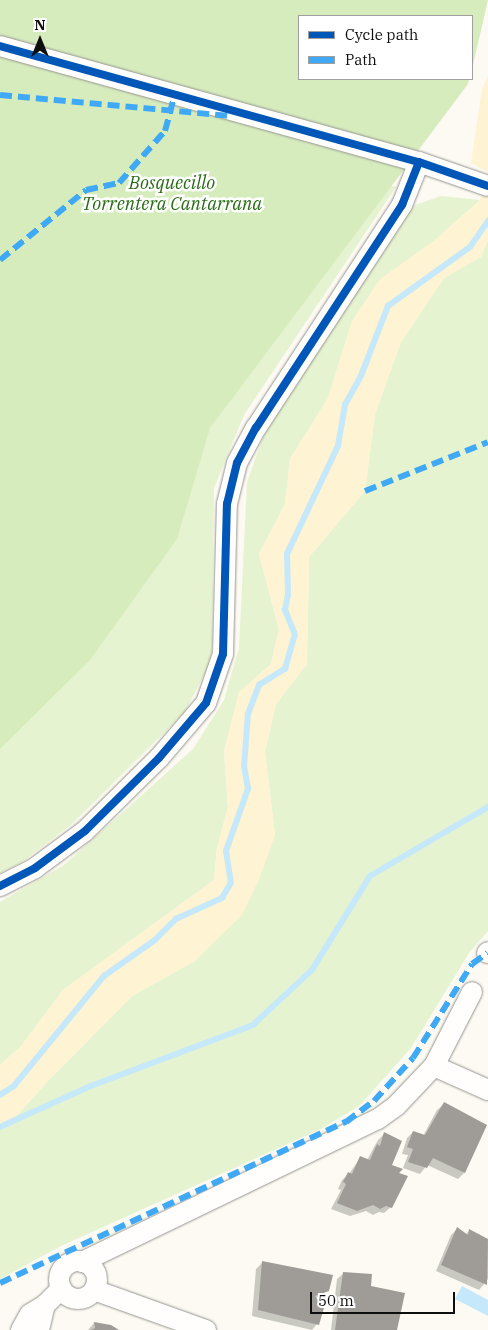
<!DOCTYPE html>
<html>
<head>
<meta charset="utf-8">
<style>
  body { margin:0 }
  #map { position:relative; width:488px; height:1330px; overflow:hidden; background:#fcfaf2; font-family:"IBM Plex Serif",serif }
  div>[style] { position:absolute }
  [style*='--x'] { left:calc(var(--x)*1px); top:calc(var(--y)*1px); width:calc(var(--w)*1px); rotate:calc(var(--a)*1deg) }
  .green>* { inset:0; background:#e5f3d0 }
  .forest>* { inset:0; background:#d6ecbd }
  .sand>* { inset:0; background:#fef3d2 }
  .water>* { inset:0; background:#c5e8fa }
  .shadow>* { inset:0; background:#0003 }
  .stream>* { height:5.5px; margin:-2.75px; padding:0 2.75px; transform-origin:2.75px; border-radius:2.75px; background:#c5e8fa }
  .building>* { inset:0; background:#9f9c98 }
  .roads { filter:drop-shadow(0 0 1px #959491) drop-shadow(0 0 1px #959491) }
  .minor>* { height:20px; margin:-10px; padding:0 10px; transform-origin:10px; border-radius:10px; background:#fffefd }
  .minor>.ring { margin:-10px; padding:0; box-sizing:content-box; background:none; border:20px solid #fffefd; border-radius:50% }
  .quiet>* { height:6px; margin-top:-3px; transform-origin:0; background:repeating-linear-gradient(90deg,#3fa9f5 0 12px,transparent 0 18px) }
  .cycleway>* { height:8px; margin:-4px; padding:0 4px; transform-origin:4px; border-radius:4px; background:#0057b8 }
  span { translate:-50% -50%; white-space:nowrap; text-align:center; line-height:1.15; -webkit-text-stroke:5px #fff; paint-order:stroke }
  .park-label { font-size:18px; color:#2a6d17; font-style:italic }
  .legend { position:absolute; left:298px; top:15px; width:175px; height:65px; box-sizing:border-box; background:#fff; border:1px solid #9f9f9f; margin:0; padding:6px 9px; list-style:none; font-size:15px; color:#0e0e0e }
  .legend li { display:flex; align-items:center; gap:10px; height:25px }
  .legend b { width:25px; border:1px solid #9f9f9f }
  .north { position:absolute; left:15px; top:15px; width:50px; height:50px; -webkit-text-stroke:4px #fff; paint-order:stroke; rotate:0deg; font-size:14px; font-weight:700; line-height:20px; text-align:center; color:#0e0e0e }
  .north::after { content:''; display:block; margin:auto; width:18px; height:22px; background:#0e0e0e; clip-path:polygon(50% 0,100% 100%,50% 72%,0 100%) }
  .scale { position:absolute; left:310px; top:1292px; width:145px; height:22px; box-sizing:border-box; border:2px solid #0e0e0e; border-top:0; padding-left:6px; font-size:15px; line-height:18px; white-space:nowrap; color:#0e0e0e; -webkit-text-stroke:4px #fff; paint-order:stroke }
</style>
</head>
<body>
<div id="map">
  <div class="green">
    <i style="clip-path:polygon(0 76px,231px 138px,396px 187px,244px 415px,214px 488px,212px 659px,185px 712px,72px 824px,22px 862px,0 873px)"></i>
    <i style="clip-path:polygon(441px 196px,480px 200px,435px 240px,352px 321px,328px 398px,290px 459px,285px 504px,259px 554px,279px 630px,271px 664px,239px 693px,224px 751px,228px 807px,217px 848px,214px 880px,63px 990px,21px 1046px,0 1065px,0 902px,64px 865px,193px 749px,224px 700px,239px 648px,247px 482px,265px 432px,395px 230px,415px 205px)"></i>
    <i style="clip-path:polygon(488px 240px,488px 931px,469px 953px,411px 1048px,359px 1106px,321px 1129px,63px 1245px,0 1279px,0 1130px,10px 1123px,51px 1078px,132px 996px,195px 961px,275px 835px,265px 752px,276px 704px,307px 664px,309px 557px,365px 491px,375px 414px,401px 342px,444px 278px,481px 257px)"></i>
  </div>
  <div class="forest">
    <i style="clip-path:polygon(0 0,488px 0,472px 69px,472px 16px,299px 16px,299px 79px,469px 79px,468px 84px,210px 428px,177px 539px,90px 660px,0 749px)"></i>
  </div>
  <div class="sand">
    <i style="clip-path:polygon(488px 76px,488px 172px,471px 163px,482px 89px)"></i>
    <i style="clip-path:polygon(488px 173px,488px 240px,481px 257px,444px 278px,401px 342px,375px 414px,365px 491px,309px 557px,307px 664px,276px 704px,265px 752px,275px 835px,260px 877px,242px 915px,195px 961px,132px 996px,51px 1078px,10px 1123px,0 1130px,0 1065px,21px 1046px,63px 990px,214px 880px,217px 848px,228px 807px,224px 751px,239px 692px,271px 664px,279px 630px,259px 554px,285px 504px,290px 459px,328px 398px,352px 321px,380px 279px,435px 240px,480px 200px)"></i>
  </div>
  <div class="water">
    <i style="clip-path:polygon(462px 1286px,488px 1300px,488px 1316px,455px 1299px)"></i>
  </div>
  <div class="shadow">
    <i style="clip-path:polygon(444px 1104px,464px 1173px,458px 1179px,427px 1165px,420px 1174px,403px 1168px,408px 1155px,402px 1154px,407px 1138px,413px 1132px,423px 1136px,437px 1110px)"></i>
    <i style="clip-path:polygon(384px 1134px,390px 1166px,397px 1174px,391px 1207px,384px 1213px,379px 1212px,373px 1215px,366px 1211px,350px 1216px,331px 1209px,341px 1190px,338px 1189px,342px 1180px,349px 1174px,360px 1158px,367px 1160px,378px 1140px)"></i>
    <i style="clip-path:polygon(457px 1229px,466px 1234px,469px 1231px,488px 1240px,486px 1244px,488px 1245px,488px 1279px,479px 1290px,436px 1271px,451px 1235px)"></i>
    <i style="clip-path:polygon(262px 1263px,328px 1290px,315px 1299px,317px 1324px,312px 1330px,252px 1316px,256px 1269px)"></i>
    <i style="clip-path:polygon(344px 1273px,370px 1287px,396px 1330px,331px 1330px,337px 1279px)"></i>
    <i style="clip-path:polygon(94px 1323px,110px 1326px,116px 1330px,88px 1330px)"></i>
  </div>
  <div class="stream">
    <i style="--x:0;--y:1095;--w:17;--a:-33"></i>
    <i style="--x:14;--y:1086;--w:142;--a:-50.7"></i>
    <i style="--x:104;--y:976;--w:62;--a:-35.2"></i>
    <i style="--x:155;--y:940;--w:30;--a:-45"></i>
    <i style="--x:176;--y:919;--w:51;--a:-24.5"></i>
    <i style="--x:222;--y:898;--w:17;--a:-59"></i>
    <i style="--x:231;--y:883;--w:32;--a:-99"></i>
    <i style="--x:226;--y:851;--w:66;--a:-70.5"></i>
    <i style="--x:248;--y:789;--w:22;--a:-100"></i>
    <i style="--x:244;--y:767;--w:53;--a:-85.7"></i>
    <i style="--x:248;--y:714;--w:31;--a:-69"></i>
    <i style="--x:259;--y:685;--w:31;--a:-32"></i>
    <i style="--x:285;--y:669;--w:35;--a:-74"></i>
    <i style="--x:295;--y:635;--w:27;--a:-112"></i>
    <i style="--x:285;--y:610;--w:15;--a:-79"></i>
    <i style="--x:288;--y:595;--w:41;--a:-91.4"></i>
    <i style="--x:287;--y:554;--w:119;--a:-64.7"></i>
    <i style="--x:338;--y:446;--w:42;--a:-80.3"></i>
    <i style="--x:345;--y:405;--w:33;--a:-61"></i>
    <i style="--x:361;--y:376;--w:75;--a:-68.9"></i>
    <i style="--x:388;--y:306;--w:101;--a:-35.7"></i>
    <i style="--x:470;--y:247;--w:32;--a:-55"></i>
    <i style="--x:0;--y:1127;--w:100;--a:-24.3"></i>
    <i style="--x:91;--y:1086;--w:173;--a:-20.6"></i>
    <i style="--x:253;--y:1025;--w:81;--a:-43"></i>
    <i style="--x:312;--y:970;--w:110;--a:-58.3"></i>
    <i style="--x:370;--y:876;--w:137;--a:-30.3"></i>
  </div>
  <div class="building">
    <i style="clip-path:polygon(444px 1102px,487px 1125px,465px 1173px,433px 1158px,427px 1168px,408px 1162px,413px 1149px,407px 1147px,413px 1131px,425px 1135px)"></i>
    <i style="clip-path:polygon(384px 1132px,402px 1141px,392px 1165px,403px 1169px,399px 1173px,408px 1176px,392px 1208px,386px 1206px,380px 1209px,373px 1205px,357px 1211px,337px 1203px,346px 1184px,343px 1182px,348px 1172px,352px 1174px,360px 1156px,370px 1160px,377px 1144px,380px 1146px)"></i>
    <i style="clip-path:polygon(457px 1227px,468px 1235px,469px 1229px,488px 1239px,487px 1285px,441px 1265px)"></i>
    <i style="clip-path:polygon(262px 1261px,333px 1275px,329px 1291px,315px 1296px,324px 1308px,319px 1325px,258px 1310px)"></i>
    <i style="clip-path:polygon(343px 1272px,372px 1274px,371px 1286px,405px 1293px,397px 1330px,335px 1330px)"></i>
    <i style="clip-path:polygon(94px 1322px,111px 1325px,119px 1330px,91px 1330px,95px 1328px)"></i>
  </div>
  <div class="roads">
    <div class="minor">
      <i style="--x:0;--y:46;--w:435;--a:15.5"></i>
      <i style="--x:419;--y:162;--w:73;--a:19.2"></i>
      <i style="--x:0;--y:886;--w:39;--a:-27"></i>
      <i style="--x:35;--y:868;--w:62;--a:-36.5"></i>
      <i style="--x:85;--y:831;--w:104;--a:-44.6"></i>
      <i style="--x:159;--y:758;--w:72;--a:-49.5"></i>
      <i style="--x:206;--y:703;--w:52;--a:-70.9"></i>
      <i style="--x:223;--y:654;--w:150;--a:-88.5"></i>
      <i style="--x:227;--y:504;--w:42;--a:-76.3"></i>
      <i style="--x:237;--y:463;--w:40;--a:-62"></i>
      <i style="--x:256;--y:428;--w:267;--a:-56.8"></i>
      <i style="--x:402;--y:205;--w:46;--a:-68.4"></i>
      <i style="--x:487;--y:953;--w:1;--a:-45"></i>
      <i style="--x:434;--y:1066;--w:59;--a:24"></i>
      <i class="ring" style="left:59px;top:1261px;width:18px;height:18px"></i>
      <i style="--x:82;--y:1262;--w:329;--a:-25.8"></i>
      <i style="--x:378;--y:1119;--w:22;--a:-36"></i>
      <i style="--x:396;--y:1106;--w:55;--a:-46.5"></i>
      <i style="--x:434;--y:1066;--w:83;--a:-62.8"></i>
      <i style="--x:94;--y:1290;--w:119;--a:19.7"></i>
      <i style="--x:21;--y:1330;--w:18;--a:-61"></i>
      <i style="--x:30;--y:1314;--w:17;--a:-31"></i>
      <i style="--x:45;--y:1305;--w:23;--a:-45"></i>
      <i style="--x:39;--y:1330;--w:26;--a:-77"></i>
    </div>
  </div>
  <div class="quiet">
    <i style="--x:0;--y:95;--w:233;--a:5.2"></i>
    <i style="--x:0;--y:260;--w:111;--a:-39.1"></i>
    <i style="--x:86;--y:190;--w:34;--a:-12"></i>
    <i style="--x:119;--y:183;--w:69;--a:-48.5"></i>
    <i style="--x:165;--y:131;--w:39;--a:-75"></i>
    <i style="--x:365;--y:491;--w:132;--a:-21.7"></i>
    <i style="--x:0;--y:1283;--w:382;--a:-25"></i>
    <i style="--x:346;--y:1122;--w:35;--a:-37"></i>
    <i style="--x:374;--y:1101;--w:58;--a:-47.8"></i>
    <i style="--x:413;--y:1058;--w:111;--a:-57.9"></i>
    <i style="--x:472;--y:964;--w:19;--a:-36"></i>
  </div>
  <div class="cycleway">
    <i style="--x:0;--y:46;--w:435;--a:15.5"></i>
    <i style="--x:419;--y:162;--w:73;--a:19.2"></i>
    <i style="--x:0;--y:886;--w:39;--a:-27"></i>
    <i style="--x:35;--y:868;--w:62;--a:-36.5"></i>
    <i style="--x:85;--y:831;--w:104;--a:-44.6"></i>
    <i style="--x:159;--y:758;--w:72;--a:-49.5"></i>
    <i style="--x:206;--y:703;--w:52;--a:-70.9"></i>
    <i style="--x:223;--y:654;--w:150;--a:-88.5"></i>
    <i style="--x:227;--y:504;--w:42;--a:-76.3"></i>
    <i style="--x:237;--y:463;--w:40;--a:-62"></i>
    <i style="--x:256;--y:428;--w:267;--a:-56.8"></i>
    <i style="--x:402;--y:205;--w:46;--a:-68.4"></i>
  </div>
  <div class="park-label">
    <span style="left:172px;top:194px">Bosquecillo<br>Torrentera Cantarrana</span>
  </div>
  <ul class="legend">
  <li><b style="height:6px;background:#0057b8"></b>Cycle path</li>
  <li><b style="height:6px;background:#3fa9f5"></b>Path</li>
  </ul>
  <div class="north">N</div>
  <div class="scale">50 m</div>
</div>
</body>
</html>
